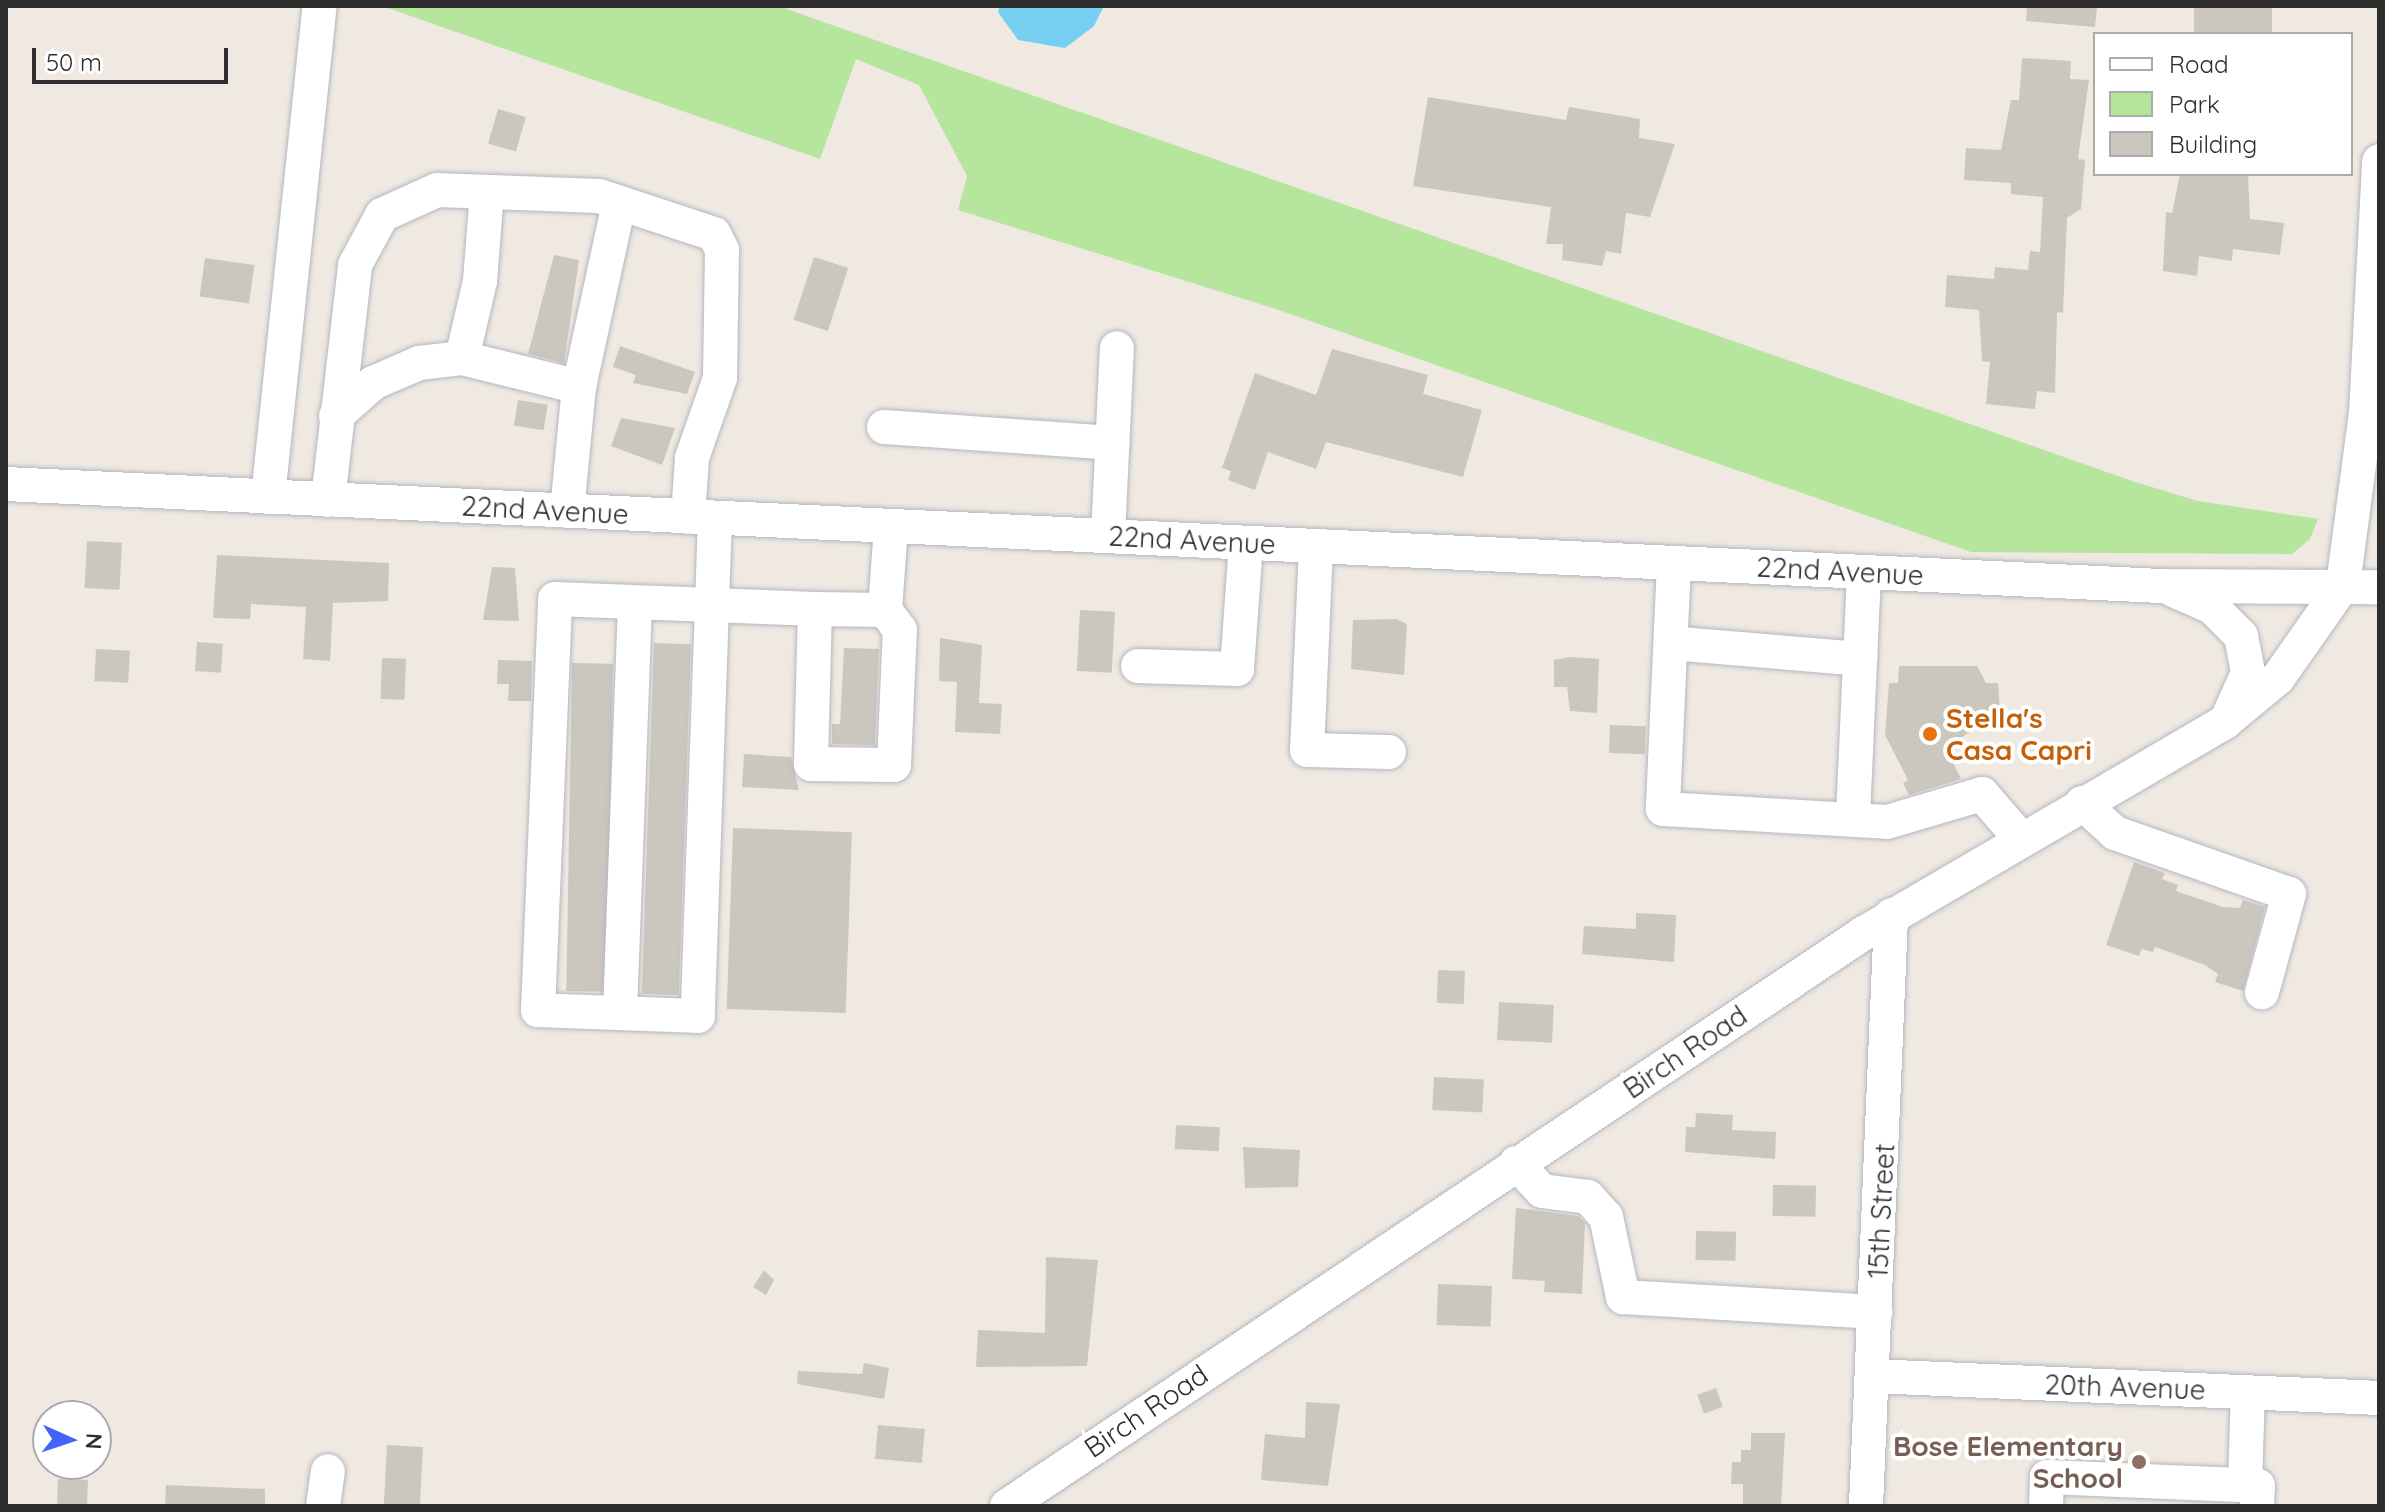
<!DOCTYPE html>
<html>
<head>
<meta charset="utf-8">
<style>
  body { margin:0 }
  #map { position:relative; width:2385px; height:1512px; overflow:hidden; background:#efe9e1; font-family:Quicksand,sans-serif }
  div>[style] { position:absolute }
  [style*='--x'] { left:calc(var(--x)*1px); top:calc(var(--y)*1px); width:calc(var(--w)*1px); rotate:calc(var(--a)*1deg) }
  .green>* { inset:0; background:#b6e59e }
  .water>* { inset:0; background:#75cff0 }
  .building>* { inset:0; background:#cbc7bf; transform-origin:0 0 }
  .roads { filter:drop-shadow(0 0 2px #b4b7c1) drop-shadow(0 0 2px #b4b7c1) }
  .minor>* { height:34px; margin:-17px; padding:0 17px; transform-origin:17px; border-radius:17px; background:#fff }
  .dots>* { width:22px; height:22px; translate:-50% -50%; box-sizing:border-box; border:4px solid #fff; border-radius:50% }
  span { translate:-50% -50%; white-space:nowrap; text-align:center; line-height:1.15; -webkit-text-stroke:8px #fff; paint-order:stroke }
  .street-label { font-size:28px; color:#2e2e2e }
  .food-label { font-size:28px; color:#c56008; font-weight:700 }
  .left { translate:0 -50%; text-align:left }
  .education-label { font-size:28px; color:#785e54; font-weight:700 }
  .right { translate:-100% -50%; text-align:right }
  .frame { position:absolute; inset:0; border:8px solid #2e2e2e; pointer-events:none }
  .legend { position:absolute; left:2093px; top:32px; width:260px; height:144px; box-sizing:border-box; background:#fff; border:2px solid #ababab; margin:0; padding:10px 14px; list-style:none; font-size:24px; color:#2e2e2e }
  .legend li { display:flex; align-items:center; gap:16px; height:40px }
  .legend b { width:40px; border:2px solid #ababab }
  .north { position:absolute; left:32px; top:1400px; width:80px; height:80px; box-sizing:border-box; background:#fff; border:2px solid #ababab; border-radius:50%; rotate:93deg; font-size:22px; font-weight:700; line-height:32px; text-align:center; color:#2e2e2e }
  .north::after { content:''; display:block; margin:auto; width:28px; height:36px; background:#4264fb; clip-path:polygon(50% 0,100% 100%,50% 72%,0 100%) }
  .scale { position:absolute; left:32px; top:48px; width:196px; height:36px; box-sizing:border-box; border:4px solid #2e2e2e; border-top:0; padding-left:10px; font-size:24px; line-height:28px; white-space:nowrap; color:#2e2e2e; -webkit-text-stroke:6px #fff; paint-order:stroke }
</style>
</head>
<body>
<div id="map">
  <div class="green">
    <i style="clip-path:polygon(382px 6px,778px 6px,2135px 482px,2198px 501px,2318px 519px,2310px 539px,2292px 554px,1971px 552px,1273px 308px,958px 210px,967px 176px,919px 85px,856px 59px,820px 159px)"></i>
  </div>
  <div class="water">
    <i style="clip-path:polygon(1000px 6px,1104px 6px,1094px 26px,1065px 48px,1018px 40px,998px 12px)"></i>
  </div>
  <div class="building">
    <i style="clip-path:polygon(2027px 6px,2097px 6px,2095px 27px,2026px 21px)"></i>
    <i style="left:2194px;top:6px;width:78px;height:28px"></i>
    <i style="clip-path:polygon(2022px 58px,2071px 61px,2070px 79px,2089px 80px,2078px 159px,2085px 160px,2081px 209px,2067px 218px,2063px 313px,2057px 312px,2055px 393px,2037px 391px,2035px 409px,1986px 404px,1990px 362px,1982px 361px,1979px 310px,1945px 307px,1947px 275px,1994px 279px,1995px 267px,2028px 270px,2030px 251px,2040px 252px,2043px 197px,2011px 194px,2011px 183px,1964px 180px,1966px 148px,2001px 150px,2011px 100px,2019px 100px)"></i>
    <i style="clip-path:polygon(1428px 97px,1566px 120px,1569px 107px,1640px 119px,1639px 138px,1675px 144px,1650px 217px,1626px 213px,1621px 254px,1606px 251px,1602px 266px,1562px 260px,1563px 244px,1546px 244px,1551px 207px,1413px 186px)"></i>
    <i style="left:498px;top:109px;width:29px;height:36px;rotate:16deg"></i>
    <i style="clip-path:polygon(2180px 174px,2248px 174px,2250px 219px,2284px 223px,2280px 255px,2233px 249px,2232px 261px,2199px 256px,2197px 276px,2163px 271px,2166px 212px,2172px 213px)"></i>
    <i style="clip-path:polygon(554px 255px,579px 260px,564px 363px,528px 354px)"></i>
    <i style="left:814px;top:257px;width:36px;height:66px;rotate:18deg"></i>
    <i style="left:205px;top:258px;width:50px;height:39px;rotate:8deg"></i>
    <i style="clip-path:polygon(620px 346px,695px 372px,687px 394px,633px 383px,636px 375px,613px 367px)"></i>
    <i style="clip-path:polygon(1332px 349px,1428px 375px,1423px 394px,1482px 410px,1463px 477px,1326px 442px,1316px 469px,1268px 452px,1255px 490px,1228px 480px,1231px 471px,1222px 468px,1255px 373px,1316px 395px)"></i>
    <i style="left:518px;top:400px;width:30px;height:26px;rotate:9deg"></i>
    <i style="clip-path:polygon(621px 418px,675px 428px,662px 465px,611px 446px)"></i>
    <i style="left:87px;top:541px;width:35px;height:47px;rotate:3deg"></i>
    <i style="clip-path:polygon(217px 555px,389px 563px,388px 601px,333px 603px,330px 661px,303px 659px,306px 607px,251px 604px,250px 619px,213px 618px)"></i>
    <i style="clip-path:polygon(492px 567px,515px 568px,519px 621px,483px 620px)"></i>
    <i style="left:1080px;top:610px;width:35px;height:61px;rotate:3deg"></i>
    <i style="clip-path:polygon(1396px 619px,1407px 624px,1404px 675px,1351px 669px,1353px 620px)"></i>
    <i style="clip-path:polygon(940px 638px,982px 645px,979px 703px,1002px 704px,1000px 734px,955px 732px,957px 682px,939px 681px)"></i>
    <i style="left:197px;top:642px;width:26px;height:29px;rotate:4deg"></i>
    <i style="left:654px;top:643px;width:37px;height:351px;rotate:2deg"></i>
    <i style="clip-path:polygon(844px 648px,879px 649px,875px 745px,832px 744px,832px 724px,840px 724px)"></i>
    <i style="left:96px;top:649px;width:34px;height:32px;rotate:3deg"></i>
    <i style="clip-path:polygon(1570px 657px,1599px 659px,1597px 713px,1570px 711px,1567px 687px,1554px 687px,1554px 660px)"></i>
    <i style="left:382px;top:658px;width:24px;height:41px;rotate:2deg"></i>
    <i style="clip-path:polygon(498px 660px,532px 661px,531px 701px,508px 701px,509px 684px,497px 684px)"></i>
    <i style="left:572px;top:663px;width:41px;height:328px;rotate:1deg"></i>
    <i style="clip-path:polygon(1899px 666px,1977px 666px,1986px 683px,1998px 683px,2000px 711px,1946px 748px,1961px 779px,1909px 795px,1903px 783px,1908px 780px,1885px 735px,1889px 683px,1898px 683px)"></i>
    <i style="left:1610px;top:725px;width:36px;height:28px;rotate:2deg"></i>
    <i style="clip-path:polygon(744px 754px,791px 757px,799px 790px,742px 787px)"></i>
    <i style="left:733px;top:828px;width:119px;height:181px;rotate:2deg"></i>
    <i style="clip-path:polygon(2134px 862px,2165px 873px,2162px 879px,2178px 885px,2176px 891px,2223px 907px,2240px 908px,2243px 900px,2265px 907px,2243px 991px,2215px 982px,2218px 974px,2205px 965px,2155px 947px,2153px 952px,2142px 949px,2139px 956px,2106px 945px)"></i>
    <i style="clip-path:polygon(1636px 913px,1676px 915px,1674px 962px,1582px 954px,1584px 926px,1636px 929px)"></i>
    <i style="left:1438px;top:970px;width:27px;height:33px;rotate:2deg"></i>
    <i style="left:1499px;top:1002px;width:55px;height:38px;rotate:3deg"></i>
    <i style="left:1434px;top:1077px;width:50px;height:33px;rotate:3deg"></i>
    <i style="clip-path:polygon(1696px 1113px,1733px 1115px,1732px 1130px,1776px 1132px,1775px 1159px,1685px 1152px,1686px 1127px,1695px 1127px)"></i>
    <i style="left:1176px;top:1125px;width:44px;height:24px;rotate:3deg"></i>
    <i style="clip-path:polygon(1243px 1147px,1300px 1150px,1298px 1187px,1245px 1188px)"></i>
    <i style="left:1773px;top:1185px;width:43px;height:31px;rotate:1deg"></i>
    <i style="clip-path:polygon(1516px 1208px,1578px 1216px,1585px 1223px,1582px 1294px,1544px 1292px,1545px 1281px,1512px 1279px)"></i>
    <i style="left:1696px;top:1231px;width:40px;height:29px;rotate:1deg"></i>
    <i style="clip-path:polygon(1046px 1257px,1098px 1260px,1087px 1366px,976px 1367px,978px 1330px,1045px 1333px)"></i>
    <i style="clip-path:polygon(764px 1270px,774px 1280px,766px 1295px,753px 1287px)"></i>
    <i style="left:1438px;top:1284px;width:54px;height:41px;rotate:2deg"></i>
    <i style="clip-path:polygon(864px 1363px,889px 1368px,884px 1399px,797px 1384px,798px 1371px,862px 1374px)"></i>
    <i style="left:1716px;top:1388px;width:20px;height:20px;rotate:70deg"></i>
    <i style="clip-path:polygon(1306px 1402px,1340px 1404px,1328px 1486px,1261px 1480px,1265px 1434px,1305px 1438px)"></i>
    <i style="left:878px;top:1425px;width:47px;height:34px;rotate:5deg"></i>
    <i style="clip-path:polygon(1751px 1433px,1785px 1433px,1781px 1506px,1743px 1506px,1743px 1484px,1731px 1484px,1732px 1462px,1741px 1462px,1741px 1450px,1751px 1450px)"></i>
    <i style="left:387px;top:1445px;width:36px;height:61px;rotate:3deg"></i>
    <i style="left:58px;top:1479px;width:30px;height:27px;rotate:2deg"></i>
    <i style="clip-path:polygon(166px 1485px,265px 1489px,265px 1506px,165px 1506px)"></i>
  </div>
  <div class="roads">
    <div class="minor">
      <i style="--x:462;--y:358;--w:79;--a:-76.8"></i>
      <i style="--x:480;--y:281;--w:88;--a:-85.5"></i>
      <i style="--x:336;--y:416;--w:50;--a:-41.7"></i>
      <i style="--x:373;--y:383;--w:50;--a:-23.5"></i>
      <i style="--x:419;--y:363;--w:43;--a:-6.6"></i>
      <i style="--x:462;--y:358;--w:121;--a:13.9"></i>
      <i style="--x:884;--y:427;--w:229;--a:4"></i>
      <i style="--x:6;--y:484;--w:2158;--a:2.71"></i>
      <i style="--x:2162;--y:586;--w:217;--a:0.3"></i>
      <i style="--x:268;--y:497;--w:494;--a:-84"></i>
      <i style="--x:328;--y:500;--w:237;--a:-83.4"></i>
      <i style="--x:355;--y:265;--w:57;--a:-61.6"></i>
      <i style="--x:382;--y:215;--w:60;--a:-24.4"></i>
      <i style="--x:437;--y:190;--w:162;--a:2.1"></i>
      <i style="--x:599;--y:196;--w:121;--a:18.3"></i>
      <i style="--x:714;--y:234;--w:18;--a:63"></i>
      <i style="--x:722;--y:250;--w:128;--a:90.9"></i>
      <i style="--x:720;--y:378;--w:85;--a:109.3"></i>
      <i style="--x:692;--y:458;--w:59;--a:93.9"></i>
      <i style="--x:567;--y:511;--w:125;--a:-84.5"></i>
      <i style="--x:579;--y:387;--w:188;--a:-77.7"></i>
      <i style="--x:715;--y:518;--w:87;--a:92"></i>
      <i style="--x:712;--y:605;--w:411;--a:92"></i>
      <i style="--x:698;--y:1016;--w:160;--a:-177.9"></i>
      <i style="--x:538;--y:1010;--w:411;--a:-87.6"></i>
      <i style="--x:555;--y:599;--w:157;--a:2.2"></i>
      <i style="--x:712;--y:605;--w:103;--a:2.2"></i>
      <i style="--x:815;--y:609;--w:70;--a:0.8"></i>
      <i style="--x:885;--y:610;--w:84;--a:-85.9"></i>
      <i style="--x:1108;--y:536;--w:188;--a:-87.3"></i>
      <i style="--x:1316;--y:546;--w:204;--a:92.5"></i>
      <i style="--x:1307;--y:750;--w:82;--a:1.4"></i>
      <i style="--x:1674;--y:563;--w:246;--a:92.6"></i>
      <i style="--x:1663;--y:809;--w:224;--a:3.3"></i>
      <i style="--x:1887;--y:822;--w:99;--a:-16.4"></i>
      <i style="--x:1982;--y:794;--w:60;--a:49.1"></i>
      <i style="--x:2173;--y:590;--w:43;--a:23.6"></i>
      <i style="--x:2212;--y:607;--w:41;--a:45"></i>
      <i style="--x:2241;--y:636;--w:38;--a:79"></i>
      <i style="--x:2248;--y:673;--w:46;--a:114.3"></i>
      <i style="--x:815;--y:609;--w:155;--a:91.5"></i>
      <i style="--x:811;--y:764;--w:83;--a:0.7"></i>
      <i style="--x:894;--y:765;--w:135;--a:-87.5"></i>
      <i style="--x:900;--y:630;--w:25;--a:-127"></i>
      <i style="--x:1671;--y:643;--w:190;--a:4.8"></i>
      <i style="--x:1138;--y:666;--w:99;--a:1.7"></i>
      <i style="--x:1237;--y:669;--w:126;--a:-85.9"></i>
      <i style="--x:2082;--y:803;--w:45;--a:42.3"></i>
      <i style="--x:2115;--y:833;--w:184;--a:19.3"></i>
      <i style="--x:2289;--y:894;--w:102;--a:105.4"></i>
      <i style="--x:1853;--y:816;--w:244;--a:-87.4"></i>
      <i style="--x:620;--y:1013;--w:411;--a:-87.9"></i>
      <i style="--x:1516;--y:1163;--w:38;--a:47"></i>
      <i style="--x:1542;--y:1191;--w:46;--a:7.4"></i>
      <i style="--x:1588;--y:1197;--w:27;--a:48"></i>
      <i style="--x:1606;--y:1217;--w:82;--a:78"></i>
      <i style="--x:1623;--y:1297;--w:253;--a:3.4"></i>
      <i style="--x:1872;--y:1376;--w:507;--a:2.48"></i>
      <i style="--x:2245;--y:1485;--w:93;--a:-88.2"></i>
      <i style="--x:323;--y:1506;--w:35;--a:-82"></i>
      <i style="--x:1007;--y:1506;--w:1031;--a:-33.77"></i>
      <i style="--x:1864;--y:933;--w:418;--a:-30.3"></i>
      <i style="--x:2225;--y:722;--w:69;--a:-39.7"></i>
      <i style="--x:2278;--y:678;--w:113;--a:-55"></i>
      <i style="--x:2343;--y:585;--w:174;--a:-82.4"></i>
      <i style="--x:2366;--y:413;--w:252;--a:-87"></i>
      <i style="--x:1866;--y:1506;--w:591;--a:-87.57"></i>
      <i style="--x:2046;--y:1506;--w:29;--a:-88"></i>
      <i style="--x:2047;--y:1477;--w:211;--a:2.4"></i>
      <i style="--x:2258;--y:1486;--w:20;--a:93"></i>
    </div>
  </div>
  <div class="dots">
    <i style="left:1930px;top:734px;background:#e8710a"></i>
    <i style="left:2139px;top:1462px;background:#8d6e63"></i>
  </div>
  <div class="street-label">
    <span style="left:545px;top:510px;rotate:3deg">22nd Avenue</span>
    <span style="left:1192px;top:540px;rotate:3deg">22nd Avenue</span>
    <span style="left:1840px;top:571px;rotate:3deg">22nd Avenue</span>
    <span style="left:1685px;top:1052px;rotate:-34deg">Birch Road</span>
    <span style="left:1881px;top:1211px;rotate:-87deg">15th Street</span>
    <span style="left:2125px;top:1387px;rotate:2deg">20th Avenue</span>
    <span style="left:1146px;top:1411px;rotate:-34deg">Birch Road</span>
  </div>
  <div class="food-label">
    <span class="left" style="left:1946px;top:734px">Stella's<br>Casa Capri</span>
  </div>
  <div class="education-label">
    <span class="right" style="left:2123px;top:1462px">Bose Elementary<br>School</span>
  </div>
  <div class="frame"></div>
  <ul class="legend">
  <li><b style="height:10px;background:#fff"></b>Road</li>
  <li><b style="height:22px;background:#b6e59e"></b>Park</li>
  <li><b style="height:22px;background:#cbc7bf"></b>Building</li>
  </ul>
  <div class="north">N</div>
  <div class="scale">50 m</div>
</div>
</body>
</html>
